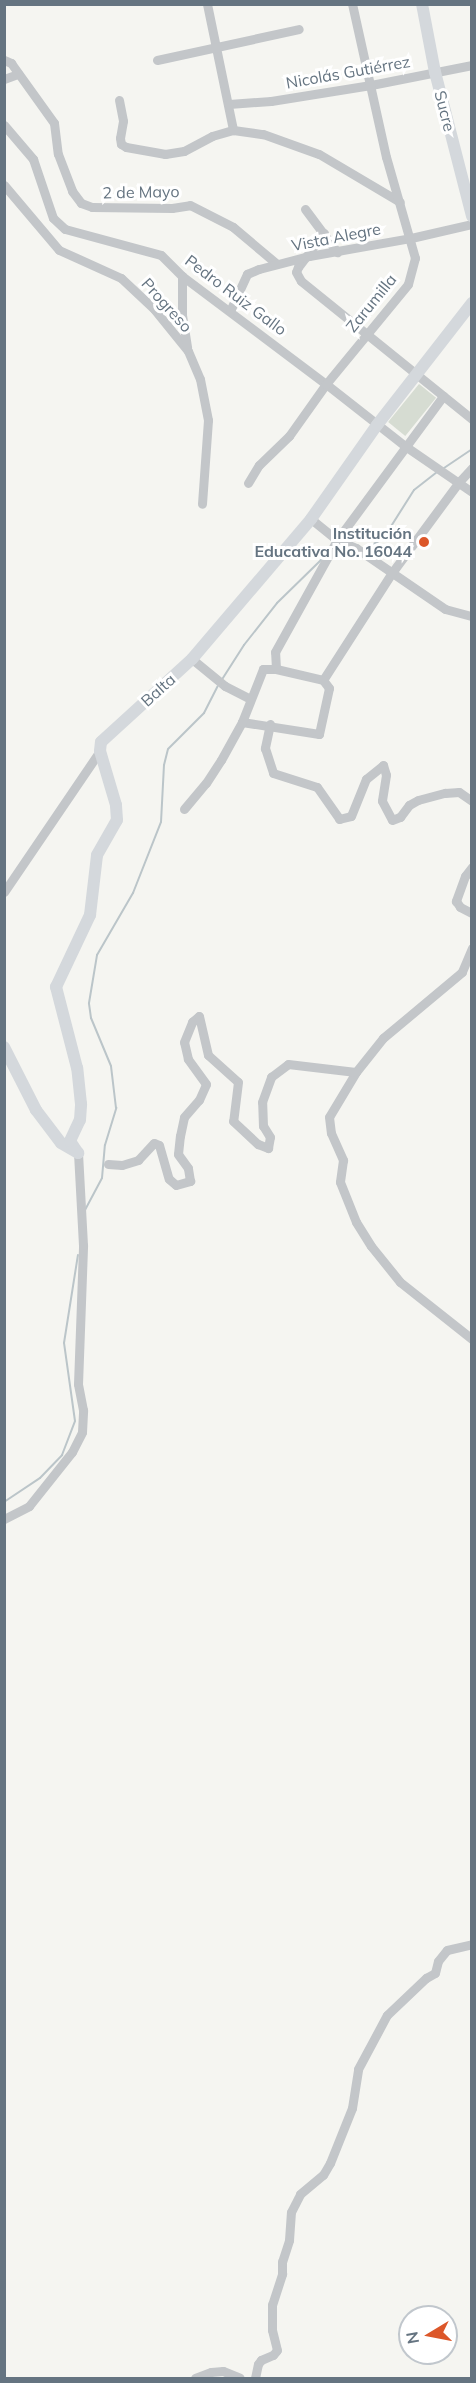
<!DOCTYPE html>
<html>
<head>
<meta charset="utf-8">
<style>
  body { margin:0 }
  #map { position:relative; width:476px; height:2383px; overflow:hidden; background:#f5f5f1; font-family:Mulish,sans-serif }
  div>[style] { position:absolute }
  [style*='--x'] { left:calc(var(--x)*1px); top:calc(var(--y)*1px); width:calc(var(--w)*1px); rotate:calc(var(--a)*1deg) }
  .green>* { inset:0; background:#d6dcd2; transform-origin:0 0 }
  .stream>* { height:2px; margin:-1px; padding:0 1px; transform-origin:1px; border-radius:1px; background:#bbc5c9 }
  .street>* { height:9px; margin:-4.5px; padding:0 4.5px; transform-origin:4.5px; border-radius:4.5px; background:#c3c6c9 }
  .secondary>* { height:12px; margin:-6px; padding:0 6px; transform-origin:6px; border-radius:6px; background:#d4d8dc }
  .dots>* { width:16px; height:16px; translate:-50% -50%; box-sizing:border-box; border:3px solid #fff; border-radius:50% }
  span { translate:-50% -50%; white-space:nowrap; text-align:center; line-height:1.15; -webkit-text-stroke:6px #fff; paint-order:stroke }
  .street-label { font-size:16px; color:#657481 }
  .poi-label { font-size:16px; color:#657481; font-weight:700 }
  .right { translate:-100% -50%; text-align:right }
  .frame { position:absolute; inset:0; border:6px solid #657481; pointer-events:none }
  .north { position:absolute; left:398px; top:2305px; width:60px; height:60px; box-sizing:border-box; background:#fff; border:2px solid #c1c7cd; border-radius:50%; rotate:260deg; font-size:16px; font-weight:700; line-height:24px; text-align:center; color:#657481 }
  .north::after { content:''; display:block; margin:auto; width:21px; height:27px; background:#dc572a; clip-path:polygon(50% 0,100% 100%,50% 72%,0 100%) }
</style>
</head>
<body>
<div id="map">
  <div class="green">
    <i style="left:419px;top:384px;width:22px;height:49px;rotate:39deg"></i>
  </div>
  <div class="stream">
    <i style="--x:444;--y:468;--w:34;--a:-34"></i>
    <i style="--x:364;--y:549;--w:21;--a:-28"></i>
    <i style="--x:383;--y:539;--w:58;--a:-57.7"></i>
    <i style="--x:414;--y:490;--w:28;--a:-38"></i>
    <i style="--x:335;--y:552;--w:15;--a:-8"></i>
    <i style="--x:221;--y:681;--w:43;--a:-57.4"></i>
    <i style="--x:244;--y:645;--w:53;--a:-51.8"></i>
    <i style="--x:277;--y:603;--w:63;--a:-44.4"></i>
    <i style="--x:85;--y:1210;--w:36;--a:-62"></i>
    <i style="--x:102;--y:1178;--w:33;--a:-85"></i>
    <i style="--x:105;--y:1145;--w:39;--a:-73"></i>
    <i style="--x:116;--y:1108;--w:42;--a:-96.8"></i>
    <i style="--x:111;--y:1066;--w:52;--a:-112.6"></i>
    <i style="--x:91;--y:1018;--w:15;--a:-98"></i>
    <i style="--x:89;--y:1003;--w:49;--a:-80.5"></i>
    <i style="--x:97;--y:955;--w:72;--a:-59.9"></i>
    <i style="--x:133;--y:893;--w:76;--a:-68.5"></i>
    <i style="--x:161;--y:822;--w:57;--a:-87"></i>
    <i style="--x:164;--y:765;--w:16;--a:-76"></i>
    <i style="--x:168;--y:749;--w:51;--a:-45"></i>
    <i style="--x:204;--y:713;--w:30;--a:-63"></i>
    <i style="--x:4;--y:1502;--w:43;--a:-33.7"></i>
    <i style="--x:40;--y:1478;--w:32;--a:-46"></i>
    <i style="--x:62;--y:1455;--w:36;--a:-69"></i>
    <i style="--x:75;--y:1421;--w:79;--a:-98"></i>
    <i style="--x:64;--y:1343;--w:89;--a:-81"></i>
  </div>
  <div class="street">
    <i style="--x:207;--y:4;--w:129;--a:78.3"></i>
    <i style="--x:4;--y:60;--w:8;--a:23"></i>
    <i style="--x:11;--y:63;--w:74;--a:54.4"></i>
    <i style="--x:54;--y:123;--w:31;--a:83"></i>
    <i style="--x:58;--y:154;--w:40;--a:69"></i>
    <i style="--x:72;--y:191;--w:15;--a:53"></i>
    <i style="--x:81;--y:203;--w:12;--a:20"></i>
    <i style="--x:92;--y:207;--w:80;--a:0.7"></i>
    <i style="--x:172;--y:208;--w:18;--a:-9"></i>
    <i style="--x:190;--y:205;--w:48;--a:27.1"></i>
    <i style="--x:233;--y:227;--w:57;--a:40.1"></i>
    <i style="--x:157;--y:60;--w:145;--a:-12.3"></i>
    <i style="--x:4;--y:79;--w:15;--a:-20"></i>
    <i style="--x:119;--y:100;--w:21;--a:79"></i>
    <i style="--x:123;--y:121;--w:17;--a:100"></i>
    <i style="--x:120;--y:138;--w:6;--a:81"></i>
    <i style="--x:121;--y:144;--w:6;--a:31"></i>
    <i style="--x:126;--y:147;--w:40;--a:10"></i>
    <i style="--x:165;--y:154;--w:19;--a:-9"></i>
    <i style="--x:184;--y:151;--w:32;--a:-28"></i>
    <i style="--x:212;--y:136;--w:22;--a:-16"></i>
    <i style="--x:233;--y:130;--w:30;--a:8"></i>
    <i style="--x:263;--y:134;--w:59;--a:19.7"></i>
    <i style="--x:319;--y:154;--w:94;--a:30.7"></i>
    <i style="--x:229;--y:104;--w:42;--a:-4.1"></i>
    <i style="--x:271;--y:101;--w:101;--a:-9.1"></i>
    <i style="--x:371;--y:85;--w:103;--a:-11.2"></i>
    <i style="--x:4;--y:125;--w:45;--a:49.5"></i>
    <i style="--x:33;--y:159;--w:62;--a:71.3"></i>
    <i style="--x:53;--y:218;--w:16;--a:43"></i>
    <i style="--x:65;--y:229;--w:99;--a:15.2"></i>
    <i style="--x:161;--y:255;--w:30;--a:45"></i>
    <i style="--x:182;--y:276;--w:180;--a:36.9"></i>
    <i style="--x:326;--y:384;--w:100;--a:38.1"></i>
    <i style="--x:405;--y:446;--w:81;--a:34.5"></i>
    <i style="--x:4;--y:185;--w:85;--a:49.8"></i>
    <i style="--x:59;--y:250;--w:68;--a:24.3"></i>
    <i style="--x:121;--y:278;--w:45;--a:43.2"></i>
    <i style="--x:154;--y:309;--w:54;--a:51"></i>
    <i style="--x:188;--y:351;--w:30;--a:67"></i>
    <i style="--x:200;--y:379;--w:42;--a:79"></i>
    <i style="--x:208;--y:420;--w:84;--a:94.1"></i>
    <i style="--x:305;--y:209;--w:54;--a:53.3"></i>
    <i style="--x:324;--y:233;--w:43;--a:127.4"></i>
    <i style="--x:298;--y:267;--w:5;--a:112"></i>
    <i style="--x:296;--y:272;--w:10;--a:61"></i>
    <i style="--x:301;--y:281;--w:220;--a:38.9"></i>
    <i style="--x:182;--y:276;--w:39;--a:90"></i>
    <i style="--x:182;--y:315;--w:33;--a:81"></i>
    <i style="--x:230;--y:311;--w:41;--a:-65.3"></i>
    <i style="--x:247;--y:274;--w:13;--a:-23"></i>
    <i style="--x:259;--y:269;--w:52;--a:-14.6"></i>
    <i style="--x:309;--y:256;--w:104;--a:-10"></i>
    <i style="--x:411;--y:238;--w:63;--a:-12.9"></i>
    <i style="--x:248;--y:483;--w:21;--a:-59"></i>
    <i style="--x:259;--y:465;--w:42;--a:-44"></i>
    <i style="--x:289;--y:436;--w:64;--a:-54.6"></i>
    <i style="--x:326;--y:384;--w:129;--a:-50.6"></i>
    <i style="--x:408;--y:284;--w:27;--a:-75"></i>
    <i style="--x:415;--y:258;--w:105;--a:-106"></i>
    <i style="--x:386;--y:157;--w:157;--a:-102.5"></i>
    <i style="--x:311;--y:519;--w:33;--a:39"></i>
    <i style="--x:337;--y:540;--w:21;--a:23"></i>
    <i style="--x:356;--y:548;--w:108;--a:34.4"></i>
    <i style="--x:445;--y:609;--w:28;--a:15"></i>
    <i style="--x:192;--y:659;--w:43;--a:39.3"></i>
    <i style="--x:225;--y:686;--w:28;--a:27"></i>
    <i style="--x:276;--y:669;--w:48;--a:13.2"></i>
    <i style="--x:323;--y:680;--w:126;--a:-57.3"></i>
    <i style="--x:391;--y:574;--w:113;--a:-53.6"></i>
    <i style="--x:458;--y:483;--w:21;--a:-47"></i>
    <i style="--x:242;--y:722;--w:78;--a:8.9"></i>
    <i style="--x:319;--y:734;--w:47;--a:-77.7"></i>
    <i style="--x:329;--y:688;--w:10;--a:-127"></i>
    <i style="--x:270;--y:724;--w:25;--a:102"></i>
    <i style="--x:265;--y:748;--w:26;--a:72"></i>
    <i style="--x:273;--y:773;--w:46;--a:17.7"></i>
    <i style="--x:317;--y:787;--w:39;--a:55"></i>
    <i style="--x:339;--y:819;--w:12;--a:-14"></i>
    <i style="--x:351;--y:816;--w:40;--a:-68"></i>
    <i style="--x:366;--y:779;--w:22;--a:-39"></i>
    <i style="--x:383;--y:765;--w:10;--a:73"></i>
    <i style="--x:386;--y:775;--w:26;--a:99"></i>
    <i style="--x:382;--y:801;--w:21;--a:62"></i>
    <i style="--x:392;--y:820;--w:9;--a:-21"></i>
    <i style="--x:400;--y:817;--w:15;--a:-53"></i>
    <i style="--x:409;--y:805;--w:10;--a:-29"></i>
    <i style="--x:418;--y:800;--w:28;--a:-15"></i>
    <i style="--x:445;--y:793;--w:14;--a:-4"></i>
    <i style="--x:459;--y:792;--w:16;--a:35"></i>
    <i style="--x:184;--y:809;--w:34;--a:-50"></i>
    <i style="--x:206;--y:783;--w:27;--a:-57"></i>
    <i style="--x:221;--y:760;--w:43;--a:-61.1"></i>
    <i style="--x:242;--y:722;--w:57;--a:-68.4"></i>
    <i style="--x:263;--y:669;--w:13;--a:0"></i>
    <i style="--x:276;--y:669;--w:17;--a:-93"></i>
    <i style="--x:275;--y:652;--w:128;--a:-61"></i>
    <i style="--x:337;--y:540;--w:179;--a:-53.6"></i>
    <i style="--x:472;--y:867;--w:11;--a:128"></i>
    <i style="--x:465;--y:876;--w:27;--a:110"></i>
    <i style="--x:456;--y:901;--w:7;--a:56"></i>
    <i style="--x:460;--y:907;--w:13;--a:27"></i>
    <i style="--x:4;--y:892;--w:171;--a:-55.8"></i>
    <i style="--x:472;--y:948;--w:26;--a:113"></i>
    <i style="--x:462;--y:972;--w:103;--a:140.1"></i>
    <i style="--x:383;--y:1038;--w:43;--a:128.5"></i>
    <i style="--x:356;--y:1072;--w:52;--a:121"></i>
    <i style="--x:329;--y:1117;--w:16;--a:83"></i>
    <i style="--x:331;--y:1133;--w:30;--a:66"></i>
    <i style="--x:343;--y:1160;--w:22;--a:98"></i>
    <i style="--x:340;--y:1182;--w:43;--a:68.2"></i>
    <i style="--x:356;--y:1222;--w:28;--a:58"></i>
    <i style="--x:371;--y:1246;--w:46;--a:51.1"></i>
    <i style="--x:400;--y:1282;--w:92;--a:38.4"></i>
    <i style="--x:108;--y:1164;--w:14;--a:4"></i>
    <i style="--x:122;--y:1165;--w:17;--a:-17"></i>
    <i style="--x:138;--y:1160;--w:23;--a:-47"></i>
    <i style="--x:154;--y:1143;--w:5;--a:22"></i>
    <i style="--x:159;--y:1145;--w:35;--a:74"></i>
    <i style="--x:169;--y:1179;--w:9;--a:41"></i>
    <i style="--x:176;--y:1185;--w:15;--a:-16"></i>
    <i style="--x:190;--y:1181;--w:13;--a:-99"></i>
    <i style="--x:188;--y:1168;--w:17;--a:-126"></i>
    <i style="--x:178;--y:1154;--w:18;--a:-84"></i>
    <i style="--x:180;--y:1136;--w:19;--a:-78"></i>
    <i style="--x:184;--y:1117;--w:23;--a:-49"></i>
    <i style="--x:199;--y:1100;--w:17;--a:-66"></i>
    <i style="--x:206;--y:1084;--w:31;--a:-126"></i>
    <i style="--x:188;--y:1059;--w:17;--a:-103"></i>
    <i style="--x:184;--y:1042;--w:22;--a:-68"></i>
    <i style="--x:192;--y:1022;--w:9;--a:-41"></i>
    <i style="--x:199;--y:1016;--w:40;--a:77"></i>
    <i style="--x:208;--y:1055;--w:40;--a:42"></i>
    <i style="--x:238;--y:1082;--w:39;--a:97"></i>
    <i style="--x:233;--y:1121;--w:34;--a:43"></i>
    <i style="--x:258;--y:1144;--w:11;--a:22"></i>
    <i style="--x:268;--y:1148;--w:11;--a:-80"></i>
    <i style="--x:270;--y:1137;--w:13;--a:-122"></i>
    <i style="--x:263;--y:1126;--w:24;--a:-92"></i>
    <i style="--x:262;--y:1102;--w:27;--a:-70"></i>
    <i style="--x:271;--y:1077;--w:21;--a:-37"></i>
    <i style="--x:288;--y:1064;--w:68;--a:6.7"></i>
    <i style="--x:4;--y:1519;--w:28;--a:-27"></i>
    <i style="--x:29;--y:1506;--w:69;--a:-51.5"></i>
    <i style="--x:72;--y:1452;--w:22;--a:-63"></i>
    <i style="--x:82;--y:1432;--w:22;--a:-87"></i>
    <i style="--x:83;--y:1410;--w:26;--a:-101"></i>
    <i style="--x:78;--y:1384;--w:139;--a:-87.9"></i>
    <i style="--x:83;--y:1245;--w:92;--a:-93.1"></i>
    <i style="--x:195;--y:2378;--w:17;--a:-21"></i>
    <i style="--x:211;--y:2372;--w:12;--a:-5"></i>
    <i style="--x:223;--y:2371;--w:18;--a:22"></i>
    <i style="--x:255;--y:2378;--w:14;--a:-78"></i>
    <i style="--x:258;--y:2364;--w:5;--a:-53"></i>
    <i style="--x:261;--y:2360;--w:13;--a:-23"></i>
    <i style="--x:273;--y:2355;--w:6;--a:-51"></i>
    <i style="--x:277;--y:2350;--w:21;--a:-104"></i>
    <i style="--x:272;--y:2330;--w:25;--a:-90"></i>
    <i style="--x:272;--y:2305;--w:33;--a:-72"></i>
    <i style="--x:282;--y:2274;--w:12;--a:-90"></i>
    <i style="--x:282;--y:2262;--w:23;--a:-72"></i>
    <i style="--x:289;--y:2240;--w:28;--a:-86"></i>
    <i style="--x:291;--y:2212;--w:20;--a:-63"></i>
    <i style="--x:300;--y:2194;--w:30;--a:-40"></i>
    <i style="--x:323;--y:2175;--w:14;--a:-60"></i>
    <i style="--x:330;--y:2163;--w:59;--a:-68.2"></i>
    <i style="--x:352;--y:2108;--w:39;--a:-81"></i>
    <i style="--x:358;--y:2069;--w:61;--a:-61.8"></i>
    <i style="--x:387;--y:2015;--w:54;--a:-43.5"></i>
    <i style="--x:426;--y:1978;--w:10;--a:-29"></i>
    <i style="--x:435;--y:1973;--w:12;--a:-76"></i>
    <i style="--x:438;--y:1961;--w:14;--a:-51"></i>
    <i style="--x:447;--y:1950;--w:26;--a:-13"></i>
  </div>
  <div class="secondary">
    <i style="--x:422;--y:4;--w:69;--a:79.2"></i>
    <i style="--x:435;--y:72;--w:149;--a:75.6"></i>
    <i style="--x:4;--y:1047;--w:71;--a:63.1"></i>
    <i style="--x:36;--y:1110;--w:41;--a:52.9"></i>
    <i style="--x:61;--y:1143;--w:20;--a:30"></i>
    <i style="--x:78;--y:1153;--w:14;--a:-124"></i>
    <i style="--x:70;--y:1141;--w:23;--a:-65"></i>
    <i style="--x:80;--y:1120;--w:16;--a:-86"></i>
    <i style="--x:81;--y:1104;--w:36;--a:-96"></i>
    <i style="--x:77;--y:1068;--w:84;--a:-104.5"></i>
    <i style="--x:56;--y:987;--w:80;--a:-64.7"></i>
    <i style="--x:90;--y:915;--w:60;--a:-83.3"></i>
    <i style="--x:97;--y:855;--w:40;--a:-60.3"></i>
    <i style="--x:117;--y:820;--w:15;--a:-94"></i>
    <i style="--x:116;--y:805;--w:56;--a:-106.5"></i>
    <i style="--x:100;--y:751;--w:9;--a:-84"></i>
    <i style="--x:101;--y:742;--w:123;--a:-42.4"></i>
    <i style="--x:192;--y:659;--w:184;--a:-49.6"></i>
    <i style="--x:311;--y:519;--w:115;--a:-54.9"></i>
    <i style="--x:377;--y:425;--w:155;--a:-52.1"></i>
  </div>
  <div class="dots">
    <i style="left:424px;top:542px;background:#dc572a"></i>
  </div>
  <div class="street-label">
    <span style="left:348px;top:72px;rotate:-10deg">Nicolás Gutiérrez</span>
    <span style="left:445px;top:111px;rotate:76deg">Sucre</span>
    <span style="left:141px;top:192px;rotate:-1deg">2 de Mayo</span>
    <span style="left:336px;top:237px;rotate:-11deg">Vista Alegre</span>
    <span style="left:236px;top:295px;rotate:37deg">Pedro Ruiz Gallo</span>
    <span style="left:371px;top:303px;rotate:-51deg">Zarumilla</span>
    <span style="left:167px;top:305px;rotate:48deg">Progreso</span>
    <span style="left:158px;top:690px;rotate:-42deg">Balta</span>
  </div>
  <div class="poi-label">
    <span class="right" style="left:412px;top:542px">Institución<br>Educativa No. 16044</span>
  </div>
  <div class="frame"></div>
  <div class="north">N</div>
</div>
</body>
</html>
